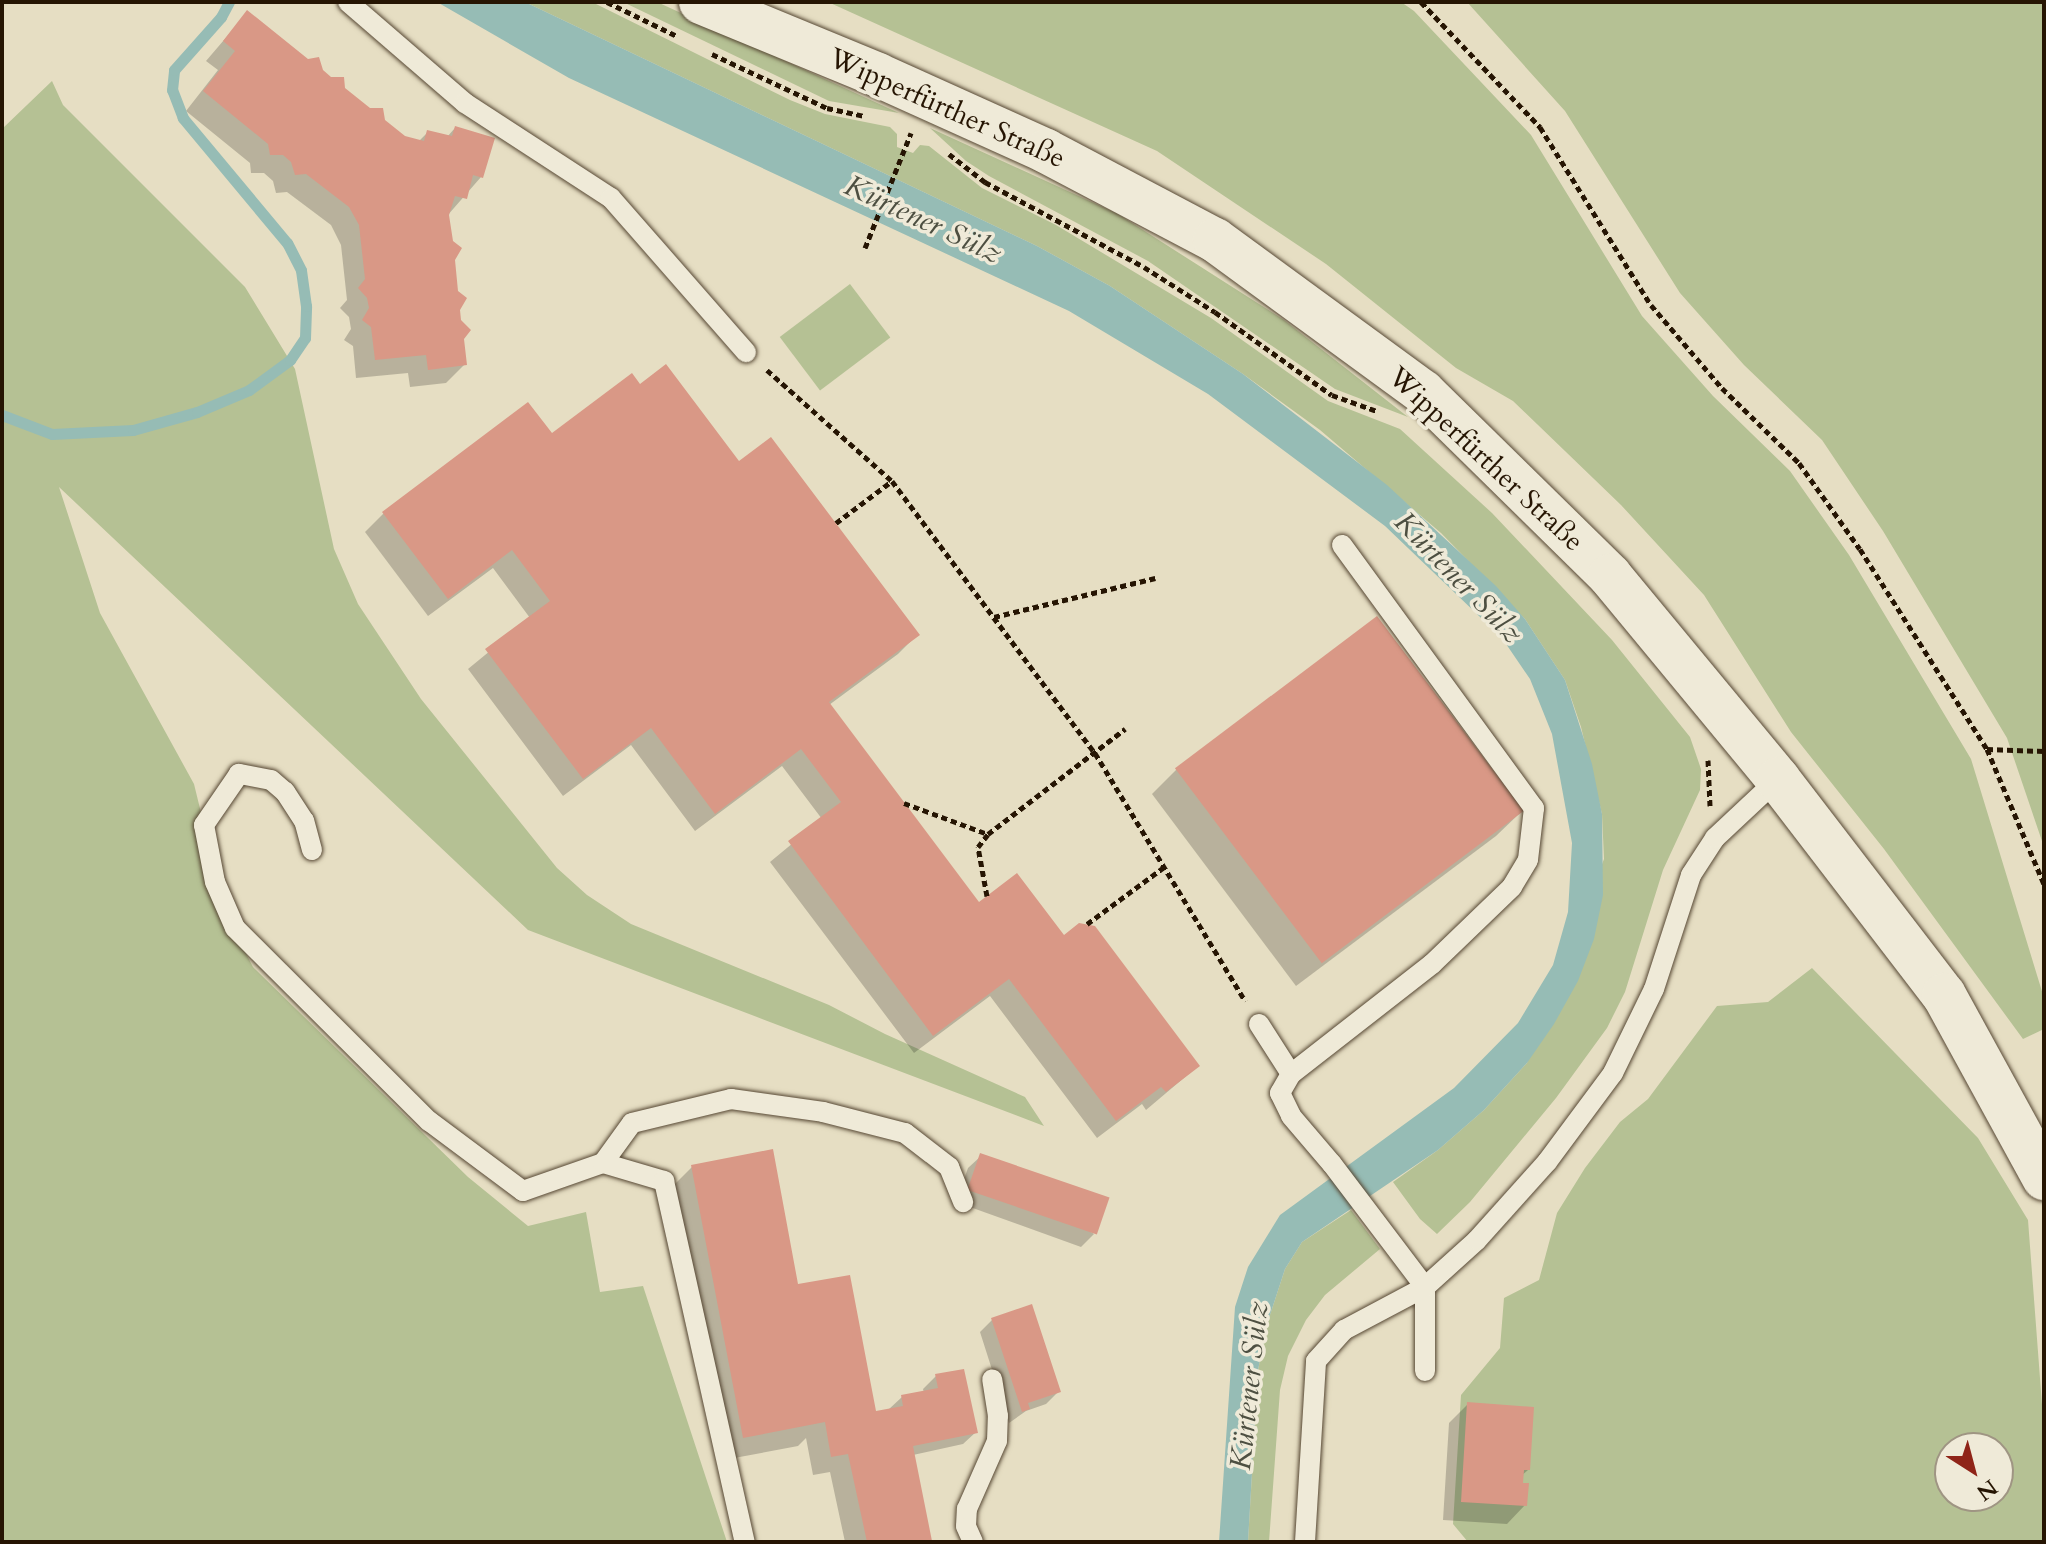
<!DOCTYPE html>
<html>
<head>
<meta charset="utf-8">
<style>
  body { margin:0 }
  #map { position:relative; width:2046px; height:1544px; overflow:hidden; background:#e6dec3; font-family:Cardo,serif }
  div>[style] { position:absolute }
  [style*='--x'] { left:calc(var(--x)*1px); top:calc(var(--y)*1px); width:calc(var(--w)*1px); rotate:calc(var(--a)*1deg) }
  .green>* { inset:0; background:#b5c194; transform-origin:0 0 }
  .water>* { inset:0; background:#96bcb5 }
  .shadow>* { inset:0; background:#0003 }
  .stream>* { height:11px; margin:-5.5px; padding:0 5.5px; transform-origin:5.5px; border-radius:5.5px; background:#96bcb5 }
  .building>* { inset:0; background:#d99886; transform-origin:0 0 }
  .path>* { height:5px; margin-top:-2.5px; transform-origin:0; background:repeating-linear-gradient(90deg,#261503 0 6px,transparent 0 10px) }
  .roads { filter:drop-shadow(0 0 2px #564733) drop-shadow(0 0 2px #564733) }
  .service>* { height:20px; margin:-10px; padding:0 10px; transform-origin:10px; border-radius:10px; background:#efead8 }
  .secondary>* { height:44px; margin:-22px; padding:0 22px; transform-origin:22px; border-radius:22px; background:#efead8 }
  span { translate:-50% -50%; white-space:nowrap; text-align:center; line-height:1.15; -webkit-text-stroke:7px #efead8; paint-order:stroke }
  .street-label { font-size:28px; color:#261503 }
  .water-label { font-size:30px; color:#4d4f41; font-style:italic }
  .frame { position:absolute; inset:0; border:4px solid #261503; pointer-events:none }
  .north { position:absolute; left:1934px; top:1432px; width:80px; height:80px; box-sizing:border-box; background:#efead8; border:2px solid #9f9583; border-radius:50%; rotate:144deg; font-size:22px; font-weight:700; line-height:32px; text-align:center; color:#261503 }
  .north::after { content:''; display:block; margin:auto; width:28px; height:36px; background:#8f2418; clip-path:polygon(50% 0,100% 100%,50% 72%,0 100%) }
</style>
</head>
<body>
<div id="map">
  <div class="green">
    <i style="clip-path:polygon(525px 2px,592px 2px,790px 100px,825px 114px,890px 127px,897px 134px,897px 147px,913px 153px,920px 145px,929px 146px,982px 188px,1056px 225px,1211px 318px,1328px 401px,1400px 429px,1492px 513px,1612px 640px,1690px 737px,1701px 769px,1700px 790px,1663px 870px,1625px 992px,1607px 1028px,1556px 1098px,1470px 1202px,1437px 1234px,1420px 1219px,1393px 1182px,1438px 1150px,1484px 1110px,1527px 1063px,1604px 859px,1602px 814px,1581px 727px,1565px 680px,1525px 619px,1441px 533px,1320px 430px,1243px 374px,1110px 286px,1037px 246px)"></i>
    <i style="clip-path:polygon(623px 2px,657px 2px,899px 113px,829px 101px)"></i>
    <i style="clip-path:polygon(828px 2px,1401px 2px,1414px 11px,1531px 135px,1642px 316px,1713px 396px,1790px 471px,1849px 555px,1971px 759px,2044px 998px,2044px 1029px,2023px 1039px,1884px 849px,1791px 732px,1704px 595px,1621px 505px,1513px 401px,1456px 368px,1326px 264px,1157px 151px)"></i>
    <i style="clip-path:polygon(1467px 2px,2044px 2px,2044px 847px,2007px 738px,1883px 531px,1822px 440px,1744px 365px,1680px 293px,1565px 111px)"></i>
    <i style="clip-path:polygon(52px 81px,63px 105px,245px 287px,295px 369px,334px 549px,358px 604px,421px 699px,557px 868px,587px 895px,631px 924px,829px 1005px,885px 1034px,1025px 1097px,1044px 1126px,528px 930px,59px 487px,100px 613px,194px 784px,226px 915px,253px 967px,468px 1177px,528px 1226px,586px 1212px,600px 1292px,643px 1286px,727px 1542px,2px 1542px,2px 129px)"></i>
    <i style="clip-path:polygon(930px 128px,1118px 214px,1284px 320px,1408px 417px,1335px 389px,1148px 261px,989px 176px,966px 161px)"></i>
    <i style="left:850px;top:284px;width:67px;height:88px;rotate:53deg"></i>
    <i style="clip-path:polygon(evenodd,1812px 968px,1978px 1138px,2028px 1220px,2044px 1431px,2044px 1542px,1468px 1542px,1453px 1524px,1461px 1395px,1500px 1348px,1504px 1298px,1539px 1280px,1557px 1213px,1585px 1168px,1620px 1122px,1648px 1099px,1717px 1006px,1768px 1002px,1812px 968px,1950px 1448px,1998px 1448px,1998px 1496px,1950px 1496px,1950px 1448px)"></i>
    <i style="clip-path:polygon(1351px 1210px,1380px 1249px,1325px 1295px,1306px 1320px,1288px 1356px,1280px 1390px,1269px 1542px,1248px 1542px,1258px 1370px,1268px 1321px,1285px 1269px,1302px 1242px)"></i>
  </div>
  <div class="water">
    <i style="clip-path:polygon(437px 2px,525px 2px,1037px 246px,1110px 286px,1243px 374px,1387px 485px,1496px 586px,1525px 619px,1565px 680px,1592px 764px,1602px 814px,1603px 895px,1594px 939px,1578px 981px,1554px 1024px,1527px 1063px,1484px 1110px,1438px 1150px,1302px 1242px,1285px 1269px,1268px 1321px,1258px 1370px,1248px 1542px,1219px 1542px,1235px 1307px,1248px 1267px,1280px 1215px,1454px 1088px,1518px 1023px,1553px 965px,1568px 912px,1572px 843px,1552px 734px,1530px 679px,1502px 638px,1385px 526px,1208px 394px,1069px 311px,569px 78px)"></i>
  </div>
  <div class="shadow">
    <i style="clip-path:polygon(247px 13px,404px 138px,418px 142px,428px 132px,447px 137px,455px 128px,481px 177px,447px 216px,465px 364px,446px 383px,410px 387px,408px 373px,356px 378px,353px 346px,344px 340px,351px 329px,349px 317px,340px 308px,347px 300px,341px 245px,331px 225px,287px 192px,276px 193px,273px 181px,264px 173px,251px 173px,250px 163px,186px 111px,218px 70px,206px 61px)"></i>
    <i style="clip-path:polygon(639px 387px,739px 464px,917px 635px,898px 654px,829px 705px,978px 905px,1064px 938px,1198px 1066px,1146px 1110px,1142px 1104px,1097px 1138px,990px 996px,914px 1053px,770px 862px,822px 819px,782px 766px,695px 831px,631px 745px,563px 796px,468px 669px,530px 618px,493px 568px,428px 616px,365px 532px,384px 513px,552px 436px)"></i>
    <i style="clip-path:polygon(1376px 619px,1521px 812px,1496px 836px,1296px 986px,1152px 794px,1176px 770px)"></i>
    <i style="clip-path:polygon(981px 1156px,1094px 1234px,1081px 1247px,956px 1202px,968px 1168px)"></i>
    <i style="clip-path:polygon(692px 1167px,797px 1287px,875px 1415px,888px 1410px,902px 1397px,924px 1393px,923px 1389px,936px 1376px,976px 1432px,963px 1444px,913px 1455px,929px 1542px,845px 1542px,830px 1472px,813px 1475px,806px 1438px,798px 1446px,718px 1461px,667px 1192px)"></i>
    <i style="clip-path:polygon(992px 1320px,1058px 1392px,1046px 1404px,1026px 1411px,1009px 1423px,980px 1332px)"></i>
    <i style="clip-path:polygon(1468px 1404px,1528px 1470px,1521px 1476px,1525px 1505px,1507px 1524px,1443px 1520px,1449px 1423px)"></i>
  </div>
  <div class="stream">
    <i style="--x:2;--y:415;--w:53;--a:20.8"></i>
    <i style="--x:52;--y:434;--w:81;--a:-2.8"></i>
    <i style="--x:133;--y:430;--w:66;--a:-15.7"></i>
    <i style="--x:197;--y:412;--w:56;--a:-22.9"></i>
    <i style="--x:249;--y:390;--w:51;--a:-36.2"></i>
    <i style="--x:290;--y:360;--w:27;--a:-56"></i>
    <i style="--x:305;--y:338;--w:32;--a:-88"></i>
    <i style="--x:306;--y:306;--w:36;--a:-98"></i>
    <i style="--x:301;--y:270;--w:30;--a:-117"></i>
    <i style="--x:287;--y:243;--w:163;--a:-129.8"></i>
    <i style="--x:183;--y:118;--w:30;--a:-111"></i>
    <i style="--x:172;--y:90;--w:20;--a:-84"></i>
    <i style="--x:174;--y:70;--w:71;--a:-48.4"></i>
    <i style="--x:221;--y:17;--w:17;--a:-62"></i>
  </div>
  <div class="building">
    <i style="clip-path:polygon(247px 10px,308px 59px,319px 57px,323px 70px,331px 77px,344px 77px,345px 88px,370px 108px,383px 108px,385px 120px,405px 136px,424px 141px,427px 130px,452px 136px,455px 126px,495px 138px,483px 178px,473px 175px,467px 199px,455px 196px,449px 215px,453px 241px,462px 248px,455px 260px,458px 291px,467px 298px,460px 310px,461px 320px,471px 330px,464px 339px,467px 365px,428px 370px,426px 355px,375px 360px,371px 327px,362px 320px,369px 308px,367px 298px,358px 288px,365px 279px,359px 225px,349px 207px,306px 174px,295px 175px,291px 162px,283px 155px,270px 155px,268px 144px,203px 91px,235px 51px,223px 41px)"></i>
    <i style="clip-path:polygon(666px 364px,739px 461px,771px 437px,920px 635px,829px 702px,979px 902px,1017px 873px,1064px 935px,1079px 923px,1095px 926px,1200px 1066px,1166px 1092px,1161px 1087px,1116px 1121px,1009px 979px,933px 1036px,788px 841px,841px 802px,801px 749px,715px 814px,651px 728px,583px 779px,485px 649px,550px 601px,512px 550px,448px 599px,382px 512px,528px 402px,552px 433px,632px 373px,640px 384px)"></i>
    <i style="left:1377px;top:616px;width:244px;height:253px;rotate:53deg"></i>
    <i style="clip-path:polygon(773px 1149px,798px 1284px,850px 1275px,876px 1411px,903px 1406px,901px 1395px,938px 1388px,935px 1374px,964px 1369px,978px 1433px,913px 1446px,932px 1541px,867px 1542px,848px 1454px,831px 1457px,825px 1422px,743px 1438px,691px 1165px)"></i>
    <i style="left:980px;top:1153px;width:137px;height:39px;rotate:19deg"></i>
    <i style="clip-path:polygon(1032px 1304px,1061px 1392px,1028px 1403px,1030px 1409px,1022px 1412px,991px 1318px)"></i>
    <i style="clip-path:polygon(1467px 1402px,1534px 1407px,1530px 1470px,1524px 1470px,1523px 1483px,1529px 1483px,1527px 1506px,1461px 1502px)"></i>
  </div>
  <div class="path">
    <i style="--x:607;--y:2;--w:76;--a:25.9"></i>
    <i style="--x:1421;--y:2;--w:173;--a:46.4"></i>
    <i style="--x:1540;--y:127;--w:210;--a:58.1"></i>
    <i style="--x:1651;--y:305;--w:109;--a:49.5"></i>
    <i style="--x:1722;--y:388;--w:107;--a:44.2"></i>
    <i style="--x:1799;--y:463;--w:105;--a:54.7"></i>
    <i style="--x:1860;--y:549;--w:237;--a:57.6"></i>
    <i style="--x:1987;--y:749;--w:147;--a:67.1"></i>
    <i style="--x:712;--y:54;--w:127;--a:25.2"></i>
    <i style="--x:827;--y:108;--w:39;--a:12"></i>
    <i style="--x:949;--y:154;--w:46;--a:37.9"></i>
    <i style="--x:985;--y:182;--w:180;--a:28.1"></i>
    <i style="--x:1144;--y:267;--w:84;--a:32.4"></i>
    <i style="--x:1215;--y:312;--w:143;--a:35.4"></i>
    <i style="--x:1332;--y:395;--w:48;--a:19.6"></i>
    <i style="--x:865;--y:248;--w:124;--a:-68.2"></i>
    <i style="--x:767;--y:370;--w:167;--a:41.6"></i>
    <i style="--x:836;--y:523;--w:70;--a:-36.9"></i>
    <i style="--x:892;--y:481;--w:339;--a:53.3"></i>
    <i style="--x:1095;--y:753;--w:290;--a:58.8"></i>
    <i style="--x:994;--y:617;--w:166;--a:-13.6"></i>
    <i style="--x:1987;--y:749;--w:57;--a:2"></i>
    <i style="--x:1708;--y:760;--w:46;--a:87.5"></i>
    <i style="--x:904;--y:803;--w:90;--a:20.3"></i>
    <i style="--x:987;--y:896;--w:50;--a:-100.4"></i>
    <i style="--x:978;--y:847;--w:16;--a:-52"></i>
    <i style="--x:988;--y:834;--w:173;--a:-37.5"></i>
    <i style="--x:1087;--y:924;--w:96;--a:-36.5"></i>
  </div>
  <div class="roads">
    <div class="service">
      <i style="--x:348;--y:2;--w:155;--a:40.8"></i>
      <i style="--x:465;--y:103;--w:174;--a:33.1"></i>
      <i style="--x:611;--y:198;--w:205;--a:48.8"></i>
      <i style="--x:1342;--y:545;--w:326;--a:53.9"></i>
      <i style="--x:1534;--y:808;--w:52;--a:96.6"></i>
      <i style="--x:1528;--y:860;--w:31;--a:121"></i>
      <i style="--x:1512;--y:887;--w:111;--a:136.1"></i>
      <i style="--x:1432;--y:964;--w:179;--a:142"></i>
      <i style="--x:1291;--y:1074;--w:22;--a:120"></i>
      <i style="--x:1280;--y:1093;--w:25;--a:64"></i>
      <i style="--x:1291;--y:1116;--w:63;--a:49.5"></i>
      <i style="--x:1332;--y:1164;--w:154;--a:52.9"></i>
      <i style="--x:1425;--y:1287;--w:84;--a:90"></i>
      <i style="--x:312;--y:850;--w:30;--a:-105"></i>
      <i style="--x:304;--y:821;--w:35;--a:-123"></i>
      <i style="--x:285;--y:792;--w:18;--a:-139"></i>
      <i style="--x:271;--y:780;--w:33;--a:-169"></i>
      <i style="--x:239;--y:774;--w:62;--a:124.5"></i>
      <i style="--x:204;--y:825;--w:58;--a:79.1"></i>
      <i style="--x:215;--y:882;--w:50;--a:66.5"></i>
      <i style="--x:235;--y:928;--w:274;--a:44.9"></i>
      <i style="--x:429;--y:1121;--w:117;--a:36.7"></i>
      <i style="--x:523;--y:1191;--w:85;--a:-19.3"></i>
      <i style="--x:603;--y:1163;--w:64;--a:16.4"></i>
      <i style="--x:664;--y:1181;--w:370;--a:77.4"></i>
      <i style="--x:1259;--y:1024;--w:59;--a:57.4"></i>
      <i style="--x:603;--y:1163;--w:49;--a:-54.1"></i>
      <i style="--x:632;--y:1123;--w:102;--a:-13.6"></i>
      <i style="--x:731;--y:1099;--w:93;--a:8"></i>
      <i style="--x:823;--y:1112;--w:85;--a:14.4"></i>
      <i style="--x:905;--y:1133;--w:56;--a:37.7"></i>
      <i style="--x:949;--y:1167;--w:38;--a:68"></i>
      <i style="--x:973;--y:1542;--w:17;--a:-114"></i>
      <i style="--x:966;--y:1526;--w:17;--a:-87"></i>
      <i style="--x:967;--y:1509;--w:74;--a:-66.2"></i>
      <i style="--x:997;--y:1441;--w:25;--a:-88"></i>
      <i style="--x:998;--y:1416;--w:37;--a:-99"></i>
      <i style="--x:1305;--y:1542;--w:181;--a:-86.5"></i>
      <i style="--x:1316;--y:1361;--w:42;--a:-47.9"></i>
      <i style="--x:1344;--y:1330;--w:92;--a:-28"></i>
      <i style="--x:1425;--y:1287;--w:70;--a:-42.1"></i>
      <i style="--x:1477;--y:1240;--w:105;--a:-48.1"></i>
      <i style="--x:1547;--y:1162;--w:111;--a:-53.4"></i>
      <i style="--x:1613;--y:1073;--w:93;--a:-64"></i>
      <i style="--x:1654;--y:989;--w:120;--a:-72"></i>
      <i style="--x:1691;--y:875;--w:44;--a:-57"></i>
      <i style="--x:1715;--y:838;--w:86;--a:-43.1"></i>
    </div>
    <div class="secondary">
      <i style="--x:701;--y:2;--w:191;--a:22.4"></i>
      <i style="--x:878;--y:75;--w:184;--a:24.3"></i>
      <i style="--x:1046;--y:151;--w:191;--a:27.8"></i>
      <i style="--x:1215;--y:240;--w:258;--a:36.2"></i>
      <i style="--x:1423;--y:392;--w:262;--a:44.5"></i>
      <i style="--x:1610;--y:576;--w:264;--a:50.4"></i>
      <i style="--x:1778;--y:779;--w:272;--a:52.5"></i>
      <i style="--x:1944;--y:995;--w:209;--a:61.3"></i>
    </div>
  </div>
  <div class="street-label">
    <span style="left:947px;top:108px;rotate:24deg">Wipperfürther Straße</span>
    <span style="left:1486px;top:459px;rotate:43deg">Wipperfürther Straße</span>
  </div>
  <div class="water-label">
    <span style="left:923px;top:220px;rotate:25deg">Kürtener Sülz</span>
    <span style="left:1458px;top:578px;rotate:46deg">Kürtener Sülz</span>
    <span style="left:1250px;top:1386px;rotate:-84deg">Kürtener Sülz</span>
  </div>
  <div class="frame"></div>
  <div class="north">N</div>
</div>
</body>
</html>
